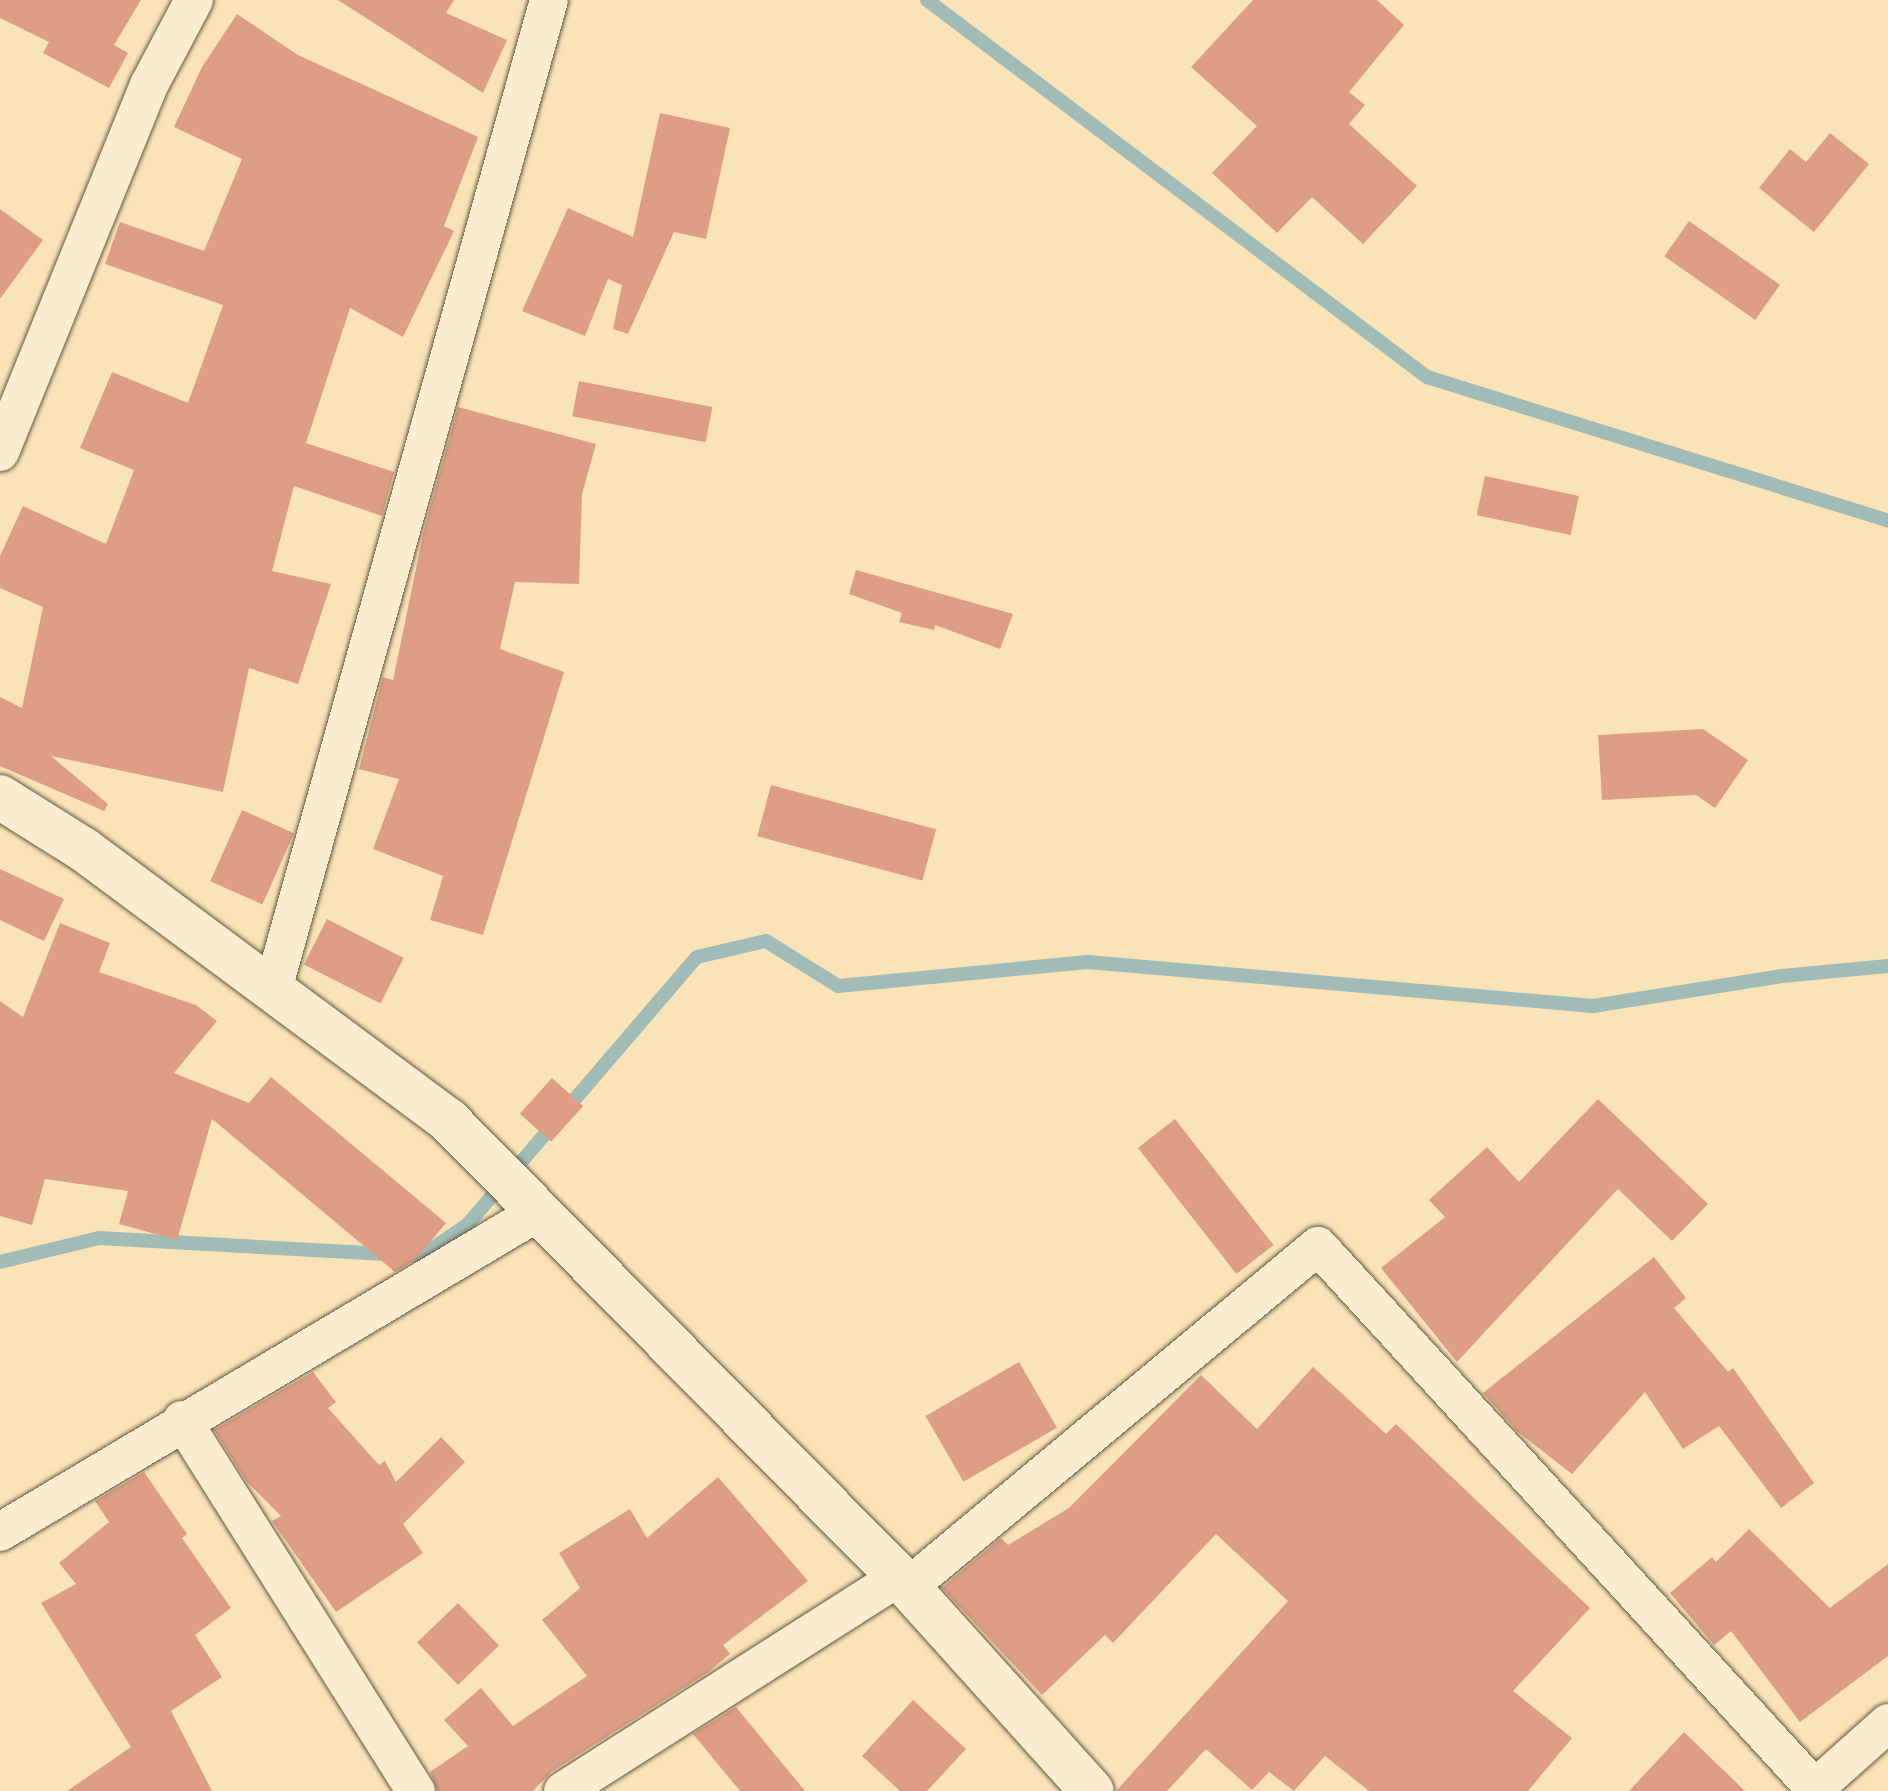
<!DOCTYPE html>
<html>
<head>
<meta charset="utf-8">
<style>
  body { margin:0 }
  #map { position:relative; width:1888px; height:1791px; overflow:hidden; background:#fae4b7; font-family:Cardo,serif }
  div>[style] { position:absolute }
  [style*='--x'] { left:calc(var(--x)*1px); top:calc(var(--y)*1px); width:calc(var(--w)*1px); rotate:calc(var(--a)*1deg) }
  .stream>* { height:14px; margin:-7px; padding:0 7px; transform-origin:7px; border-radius:7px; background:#a1bcb7 }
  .building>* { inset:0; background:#dd9e85; transform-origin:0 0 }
  .roads { filter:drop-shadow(0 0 2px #655846) drop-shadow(0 0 2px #655846) }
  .minor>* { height:38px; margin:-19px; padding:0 19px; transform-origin:19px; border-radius:19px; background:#fcedd0 }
  .tertiary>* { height:44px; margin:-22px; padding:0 22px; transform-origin:22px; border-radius:22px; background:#fcedd0 }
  span { translate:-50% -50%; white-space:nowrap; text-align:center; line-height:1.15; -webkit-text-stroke:8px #fcedd0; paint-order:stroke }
</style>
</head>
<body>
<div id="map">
  <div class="stream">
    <i style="--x:927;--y:0;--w:626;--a:37.02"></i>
    <i style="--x:1427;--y:377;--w:483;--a:17.3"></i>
    <i style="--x:0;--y:1262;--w:102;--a:-13.6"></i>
    <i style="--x:99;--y:1238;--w:323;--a:3.2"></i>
    <i style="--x:421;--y:1256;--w:55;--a:-34"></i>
    <i style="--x:467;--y:1225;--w:353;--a:-49.4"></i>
    <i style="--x:697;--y:957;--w:71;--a:-13.1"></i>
    <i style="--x:766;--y:941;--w:85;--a:32"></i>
    <i style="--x:838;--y:986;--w:251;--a:-5.5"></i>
    <i style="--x:1088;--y:962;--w:507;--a:4.98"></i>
    <i style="--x:1593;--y:1006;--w:191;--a:-9"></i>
    <i style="--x:1782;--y:976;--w:106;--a:-5.4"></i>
  </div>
  <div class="building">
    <i style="clip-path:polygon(0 0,141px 0,114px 45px,128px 53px,109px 88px,43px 53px,49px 42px,0 18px)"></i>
    <i style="clip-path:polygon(338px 0,454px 0,446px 13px,507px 40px,483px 93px)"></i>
    <i style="clip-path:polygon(1253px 0,1377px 0,1404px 25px,1349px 92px,1365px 105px,1349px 124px,1417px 186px,1363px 244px,1312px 197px,1277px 233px,1212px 173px,1257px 126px,1191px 67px)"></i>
    <i style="clip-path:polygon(237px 14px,298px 55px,478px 137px,444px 226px,454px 231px,403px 337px,350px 308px,306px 443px,394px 472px,382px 516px,294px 486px,272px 571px,331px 584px,298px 684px,249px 668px,223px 792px,51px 756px,108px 804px,104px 811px,0 766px,0 697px,22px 708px,43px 607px,0 588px,0 556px,23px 506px,106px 544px,134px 470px,80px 448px,112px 372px,188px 403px,223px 305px,105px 264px,120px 222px,204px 251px,242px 159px,174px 127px,202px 67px)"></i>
    <i style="clip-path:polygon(660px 113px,730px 128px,706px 239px,674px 232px,628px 334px,613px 329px,622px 285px,608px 279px,585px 336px,522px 311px,568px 208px,633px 237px)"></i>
    <i style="clip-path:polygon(1830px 133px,1869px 164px,1814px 232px,1759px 188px,1790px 149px,1806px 162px)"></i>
    <i style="clip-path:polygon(0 209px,43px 240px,0 299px)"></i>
    <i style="left:1689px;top:221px;width:111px;height:43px;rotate:35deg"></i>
    <i style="left:579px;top:381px;width:136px;height:36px;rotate:11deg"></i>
    <i style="clip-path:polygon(458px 407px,596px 444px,582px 494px,579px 584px,515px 582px,500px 649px,564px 672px,483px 935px,430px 920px,443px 876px,373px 849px,399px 779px,359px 769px,383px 677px,393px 680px,424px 530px)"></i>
    <i style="left:1485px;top:476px;width:96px;height:40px;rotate:12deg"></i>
    <i style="clip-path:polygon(856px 570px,1013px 614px,1000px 649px,935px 625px,934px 630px,899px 622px,902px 613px,849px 594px)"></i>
    <i style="clip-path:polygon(1703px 729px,1748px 760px,1715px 808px,1696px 795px,1602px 800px,1598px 735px)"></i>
    <i style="left:771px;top:785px;width:171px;height:53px;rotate:15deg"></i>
    <i style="left:242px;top:810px;width:57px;height:78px;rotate:24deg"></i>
    <i style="clip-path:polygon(0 869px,64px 899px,44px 941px,0 920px)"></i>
    <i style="left:327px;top:919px;width:86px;height:51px;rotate:27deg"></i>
    <i style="clip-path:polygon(60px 923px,110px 943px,99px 972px,196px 1005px,217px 1021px,174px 1073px,249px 1103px,271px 1077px,446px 1223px,415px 1260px,395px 1272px,212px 1119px,177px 1240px,119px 1224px,128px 1191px,45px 1179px,32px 1225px,0 1216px,0 1001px,23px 1017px)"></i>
    <i style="left:552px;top:1078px;width:42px;height:48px;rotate:42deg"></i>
    <i style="clip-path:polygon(1598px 1099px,1708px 1204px,1672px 1241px,1618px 1189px,1457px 1362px,1381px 1268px,1445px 1217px,1429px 1200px,1487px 1147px,1519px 1182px)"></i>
    <i style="left:1175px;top:1119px;width:160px;height:47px;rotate:52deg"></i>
    <i style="clip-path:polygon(1654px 1257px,1686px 1298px,1674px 1308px,1728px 1372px,1733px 1368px,1814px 1483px,1781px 1508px,1719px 1426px,1683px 1449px,1645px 1392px,1572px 1474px,1518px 1432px,1483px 1393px)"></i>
    <i style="left:1019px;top:1362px;width:76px;height:108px;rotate:60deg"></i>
    <i style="clip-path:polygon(1313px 1367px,1386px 1434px,1396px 1424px,1590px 1608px,1513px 1691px,1572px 1738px,1528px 1791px,1369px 1791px,1325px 1756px,1294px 1791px,1269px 1772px,1252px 1790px,1206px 1749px,1167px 1791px,1116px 1791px,1288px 1601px,1216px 1534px,1113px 1643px,1105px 1635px,1042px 1695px,942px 1588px,1001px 1538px,1008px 1545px,1069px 1508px,1201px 1375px,1257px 1429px)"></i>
    <i style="clip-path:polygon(313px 1372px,336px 1402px,328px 1408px,379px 1465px,385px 1461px,396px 1482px,441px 1437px,465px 1462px,403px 1524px,423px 1553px,336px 1612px,272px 1521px,281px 1516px,247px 1482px,214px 1430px)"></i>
    <i style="clip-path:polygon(144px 1472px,187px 1534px,182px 1538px,231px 1608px,195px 1635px,222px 1677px,171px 1711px,212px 1791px,67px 1791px,131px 1747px,41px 1603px,76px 1584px,59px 1563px,109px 1522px,95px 1501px)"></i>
    <i style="clip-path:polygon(718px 1477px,808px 1581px,723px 1645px,730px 1654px,707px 1673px,551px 1772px,533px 1791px,438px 1791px,430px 1772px,468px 1746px,444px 1720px,481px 1688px,513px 1726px,587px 1676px,542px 1620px,580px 1588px,559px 1553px,630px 1509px,647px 1538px)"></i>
    <i style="clip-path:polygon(1749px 1529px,1830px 1608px,1888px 1564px,1888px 1656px,1800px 1722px,1731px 1631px,1714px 1645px,1670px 1593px,1712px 1557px,1716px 1562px)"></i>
    <i style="left:458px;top:1603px;width:59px;height:57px;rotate:46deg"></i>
    <i style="clip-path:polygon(913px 1700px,966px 1749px,927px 1791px,900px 1791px,862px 1756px)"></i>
    <i style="clip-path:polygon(736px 1707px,805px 1791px,740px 1791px,693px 1734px)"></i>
    <i style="clip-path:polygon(1684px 1732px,1745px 1791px,1629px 1791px)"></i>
  </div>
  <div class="roads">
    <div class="minor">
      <i style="--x:0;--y:452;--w:396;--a:-67.9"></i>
      <i style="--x:149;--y:85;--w:96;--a:-62.1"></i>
      <i style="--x:273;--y:989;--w:1027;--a:-74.41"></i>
      <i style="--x:182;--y:1420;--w:439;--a:57.8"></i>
      <i style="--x:0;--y:1532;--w:628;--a:-30.73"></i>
      <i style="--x:908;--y:1587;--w:533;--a:-39.75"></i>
      <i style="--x:1318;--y:1246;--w:739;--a:47.52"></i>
      <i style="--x:563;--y:1791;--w:398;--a:-32.5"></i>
      <i style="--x:1812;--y:1791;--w:102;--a:-41.8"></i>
    </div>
    <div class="tertiary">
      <i style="--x:0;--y:797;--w:98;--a:32.1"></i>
      <i style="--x:83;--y:849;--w:455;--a:36.6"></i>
      <i style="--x:448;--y:1120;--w:642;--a:45.38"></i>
      <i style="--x:899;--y:1577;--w:288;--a:48"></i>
    </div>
  </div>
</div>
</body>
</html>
